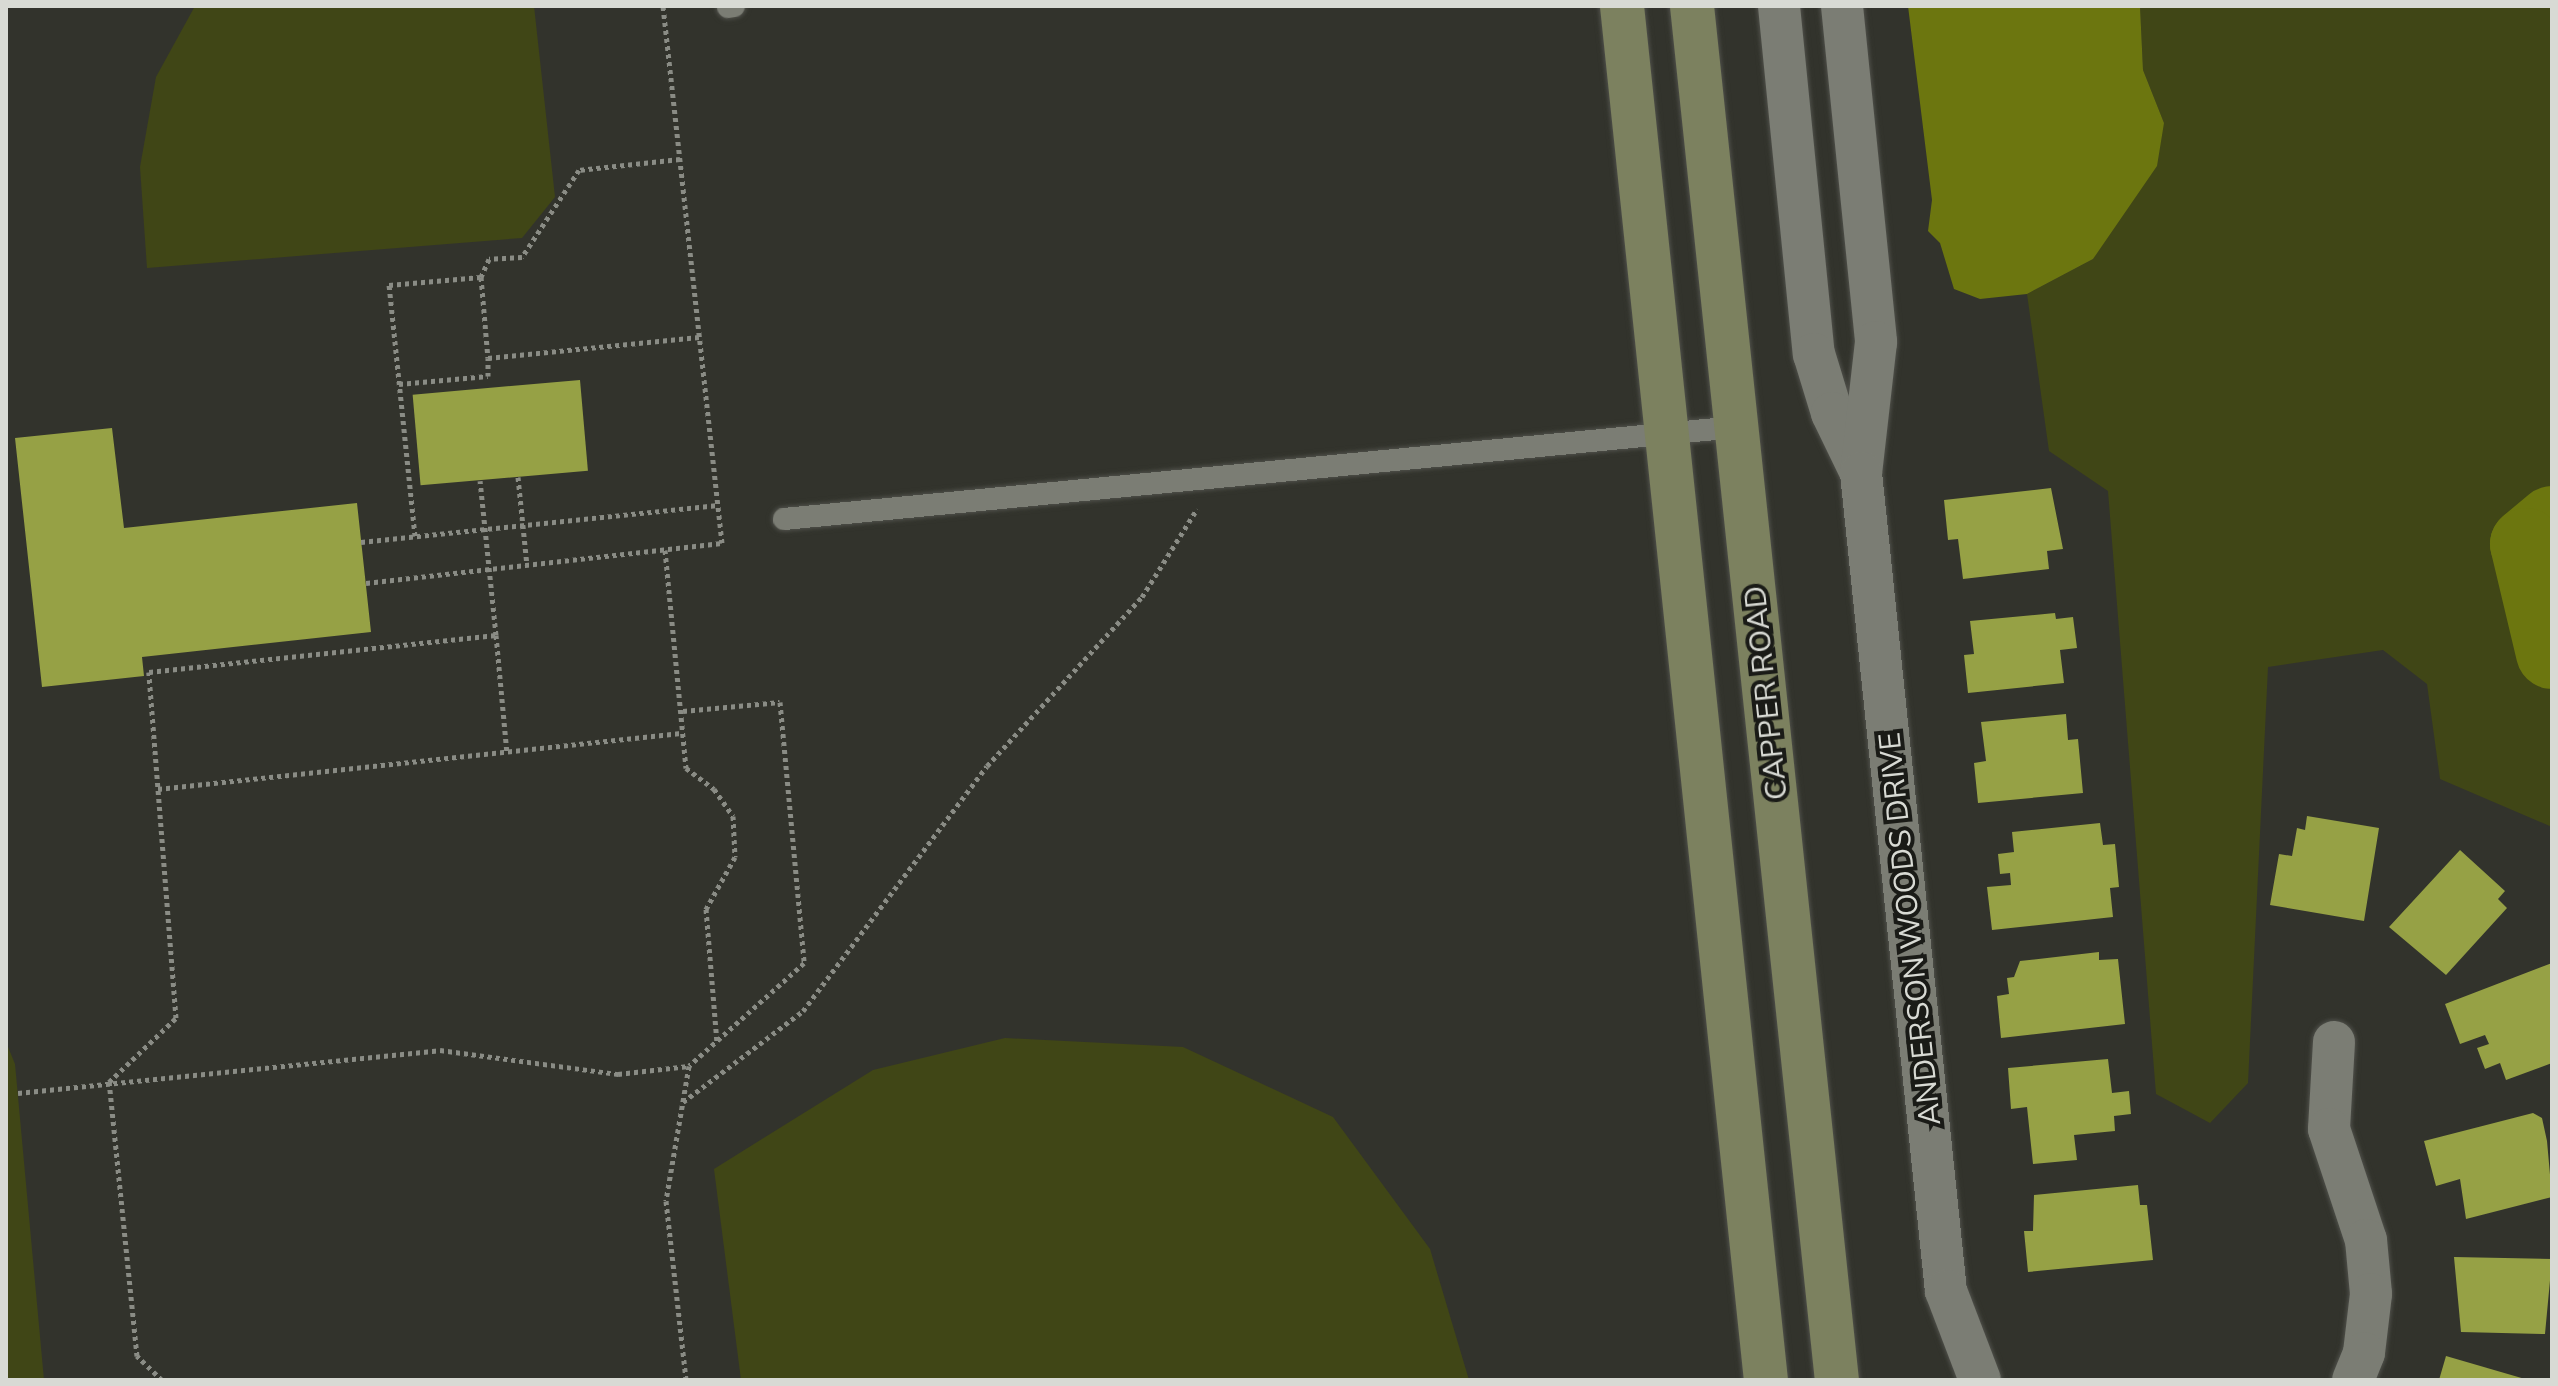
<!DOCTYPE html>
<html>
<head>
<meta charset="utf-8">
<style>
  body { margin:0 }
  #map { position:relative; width:2558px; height:1386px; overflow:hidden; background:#32332c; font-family:Mulish,sans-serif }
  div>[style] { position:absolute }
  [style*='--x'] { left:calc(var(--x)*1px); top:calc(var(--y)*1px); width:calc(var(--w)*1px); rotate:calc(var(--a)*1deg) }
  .green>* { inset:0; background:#404616 }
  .water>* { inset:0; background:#6c760f }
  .river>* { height:72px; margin:-36px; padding:0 36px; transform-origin:36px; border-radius:36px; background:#6c760f }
  .building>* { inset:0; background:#96a145; transform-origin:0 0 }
  .path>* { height:5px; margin-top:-2.5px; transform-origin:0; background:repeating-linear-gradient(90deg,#8a8c85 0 4px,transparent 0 8px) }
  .roads { filter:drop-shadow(0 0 2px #4f504a) drop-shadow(0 0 2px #4f504a) }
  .lane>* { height:22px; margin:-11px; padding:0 11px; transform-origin:11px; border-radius:11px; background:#7b7d74 }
  .street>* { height:42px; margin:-21px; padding:0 21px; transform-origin:21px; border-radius:21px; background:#7b7d74 }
  .secondary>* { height:44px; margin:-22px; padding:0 22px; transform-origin:22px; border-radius:22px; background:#7c815f }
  span { translate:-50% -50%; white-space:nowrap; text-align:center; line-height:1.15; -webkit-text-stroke:8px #1a1b17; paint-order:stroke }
  .street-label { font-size:30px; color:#d8dad4 }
  .frame { position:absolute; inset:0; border:8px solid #d8dad4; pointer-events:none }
</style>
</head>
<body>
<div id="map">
  <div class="green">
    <i style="clip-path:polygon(195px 6px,534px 6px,555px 197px,522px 238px,147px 268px,140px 167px,156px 77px)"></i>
    <i style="clip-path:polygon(2140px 6px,2552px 6px,2552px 827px,2440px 779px,2427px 684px,2383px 650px,2268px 667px,2248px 1083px,2210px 1123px,2156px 1094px,2108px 491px,2049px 451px,2027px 294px,2093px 259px,2164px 123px,2143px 70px)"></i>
    <i style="clip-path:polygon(1005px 1038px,1183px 1047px,1333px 1117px,1430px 1249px,1469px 1380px,741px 1380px,714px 1169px,873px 1070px)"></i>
    <i style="clip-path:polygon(6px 1042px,15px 1064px,44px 1380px,6px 1380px)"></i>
  </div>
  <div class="water">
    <i style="clip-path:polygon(1908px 6px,2140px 6px,2143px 70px,2164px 123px,2157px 166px,2093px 259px,2027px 294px,1980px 299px,1954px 289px,1940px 243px,1928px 231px,1932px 200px)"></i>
  </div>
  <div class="river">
    <i style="--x:2552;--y:522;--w:34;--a:140"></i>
    <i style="--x:2526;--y:544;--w:112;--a:76.6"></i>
  </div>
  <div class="building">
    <i style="left:580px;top:380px;width:91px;height:168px;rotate:85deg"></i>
    <i style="clip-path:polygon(112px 428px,124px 528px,357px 503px,371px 632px,142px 657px,144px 676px,42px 687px,15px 438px)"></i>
    <i style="clip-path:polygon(2051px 488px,2063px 549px,2047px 551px,2049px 569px,1963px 579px,1958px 539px,1948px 540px,1944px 500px)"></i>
    <i style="clip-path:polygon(2055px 613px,2056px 619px,2073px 617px,2077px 648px,2060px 650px,2064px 683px,1968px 693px,1964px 655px,1974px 654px,1970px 621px)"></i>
    <i style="clip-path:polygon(2066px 714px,2068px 740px,2078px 739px,2083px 793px,1978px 803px,1974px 763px,1986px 761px,1981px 722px)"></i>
    <i style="clip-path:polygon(2307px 816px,2379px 828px,2364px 921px,2270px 905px,2279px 854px,2292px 856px,2297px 828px,2305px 830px)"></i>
    <i style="clip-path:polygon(2100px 823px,2103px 845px,2115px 844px,2119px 887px,2110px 888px,2113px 917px,1992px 930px,1987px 887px,2011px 885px,2010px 873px,2000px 874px,1998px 854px,2014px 852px,2012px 832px)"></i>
    <i style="clip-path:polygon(2460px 850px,2505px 891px,2498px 899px,2507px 908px,2446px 975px,2389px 927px)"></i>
    <i style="clip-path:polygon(2099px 952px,2099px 960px,2118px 959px,2125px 1024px,2001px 1038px,1997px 996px,2009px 994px,2007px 978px,2014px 977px,2020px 961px)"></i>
    <i style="clip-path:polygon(2552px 963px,2552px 1063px,2506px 1080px,2500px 1063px,2485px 1069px,2477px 1048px,2489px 1044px,2485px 1035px,2460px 1044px,2445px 1004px)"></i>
    <i style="clip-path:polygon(2108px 1059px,2112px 1093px,2129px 1091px,2131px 1114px,2114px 1116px,2115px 1131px,2074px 1135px,2077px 1160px,2033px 1164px,2027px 1107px,2011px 1109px,2008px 1068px)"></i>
    <i style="clip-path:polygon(2533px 1113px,2542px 1118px,2547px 1141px,2552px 1197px,2466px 1219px,2460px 1179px,2436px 1186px,2424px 1141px)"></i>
    <i style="clip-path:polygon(2138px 1185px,2140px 1205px,2147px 1205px,2153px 1260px,2028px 1272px,2024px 1231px,2033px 1231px,2034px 1195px)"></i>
    <i style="clip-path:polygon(2454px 1257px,2552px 1259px,2545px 1334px,2461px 1332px)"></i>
    <i style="clip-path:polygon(2446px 1356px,2525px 1379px,2525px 1380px,2439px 1380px)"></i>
  </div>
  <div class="path">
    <i style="--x:680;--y:159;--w:102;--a:173.8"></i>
    <i style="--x:579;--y:170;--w:104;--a:123.2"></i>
    <i style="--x:522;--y:257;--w:33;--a:177"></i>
    <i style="--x:489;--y:259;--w:20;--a:114"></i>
    <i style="--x:481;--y:277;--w:81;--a:85.1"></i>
    <i style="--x:488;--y:358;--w:212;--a:-5.7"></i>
    <i style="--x:399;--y:384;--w:89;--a:-5.1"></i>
    <i style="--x:488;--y:376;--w:18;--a:-90"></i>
    <i style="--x:518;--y:477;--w:88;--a:84.2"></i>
    <i style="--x:415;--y:536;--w:252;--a:-95.9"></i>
    <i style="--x:389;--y:285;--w:92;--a:-5"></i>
    <i style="--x:361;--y:542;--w:359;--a:-5.9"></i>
    <i style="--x:665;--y:550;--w:219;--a:84.5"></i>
    <i style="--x:686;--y:768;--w:35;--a:37"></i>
    <i style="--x:714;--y:789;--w:33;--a:55"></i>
    <i style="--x:733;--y:816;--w:41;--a:87.2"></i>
    <i style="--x:735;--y:857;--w:60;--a:119.1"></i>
    <i style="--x:706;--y:909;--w:133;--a:85.3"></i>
    <i style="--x:366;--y:583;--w:358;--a:-6.4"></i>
    <i style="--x:722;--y:543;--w:540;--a:-96.27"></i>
    <i style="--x:496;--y:635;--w:119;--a:84.7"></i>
    <i style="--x:683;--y:711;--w:97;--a:-5.3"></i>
    <i style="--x:780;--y:702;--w:262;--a:84.7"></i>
    <i style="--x:804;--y:963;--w:154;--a:138.2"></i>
    <i style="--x:689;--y:1066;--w:137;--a:99.7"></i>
    <i style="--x:666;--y:1201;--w:180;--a:83.6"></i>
    <i style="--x:158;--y:789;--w:526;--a:-6.11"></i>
    <i style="--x:18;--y:1093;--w:424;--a:-5.8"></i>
    <i style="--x:440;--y:1050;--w:180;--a:7.7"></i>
    <i style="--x:618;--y:1074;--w:71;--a:-6.4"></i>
    <i style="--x:683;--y:1102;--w:151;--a:-37.2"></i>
    <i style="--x:803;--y:1011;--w:306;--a:-53.1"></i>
    <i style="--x:987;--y:766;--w:229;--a:-47.5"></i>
    <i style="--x:1142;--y:597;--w:104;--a:-58"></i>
    <i style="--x:162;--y:1380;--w:35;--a:-136"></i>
    <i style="--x:137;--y:1356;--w:275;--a:-95.8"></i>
    <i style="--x:109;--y:1082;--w:93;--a:-43.7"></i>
    <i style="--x:176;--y:1018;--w:347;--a:-94.5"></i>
    <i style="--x:149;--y:672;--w:349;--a:-6.1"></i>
    <i style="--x:496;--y:635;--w:155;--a:-95.9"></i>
  </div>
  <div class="roads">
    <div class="lane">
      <i style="--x:728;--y:7;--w:6;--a:-9"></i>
      <i style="--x:784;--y:519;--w:956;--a:-5.52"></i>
    </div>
    <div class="street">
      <i style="--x:1779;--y:6;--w:350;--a:84.3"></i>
      <i style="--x:1814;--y:354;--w:62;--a:73"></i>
      <i style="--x:1832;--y:413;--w:67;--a:64.2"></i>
      <i style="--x:1842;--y:6;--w:338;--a:84.2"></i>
      <i style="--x:1876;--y:342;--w:132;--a:96.5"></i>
      <i style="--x:1861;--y:473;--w:822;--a:84.07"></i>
      <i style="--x:1946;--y:1291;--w:95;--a:69.1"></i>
      <i style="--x:2334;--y:1042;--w:87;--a:93.3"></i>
      <i style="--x:2329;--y:1129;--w:117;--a:71.6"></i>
      <i style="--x:2366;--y:1240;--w:54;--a:84.7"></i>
      <i style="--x:2371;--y:1294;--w:59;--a:96.8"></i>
      <i style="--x:2364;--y:1353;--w:29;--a:112"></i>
    </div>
    <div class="secondary">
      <i style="--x:1622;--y:6;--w:1382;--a:84.02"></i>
      <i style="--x:1692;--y:6;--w:1382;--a:83.98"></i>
    </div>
  </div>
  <div class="street-label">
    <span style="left:1765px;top:693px;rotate:-96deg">CAPPER ROAD</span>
    <span style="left:1909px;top:929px;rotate:-96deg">ANDERSON WOODS DRIVE</span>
  </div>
  <div class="frame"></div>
</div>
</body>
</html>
